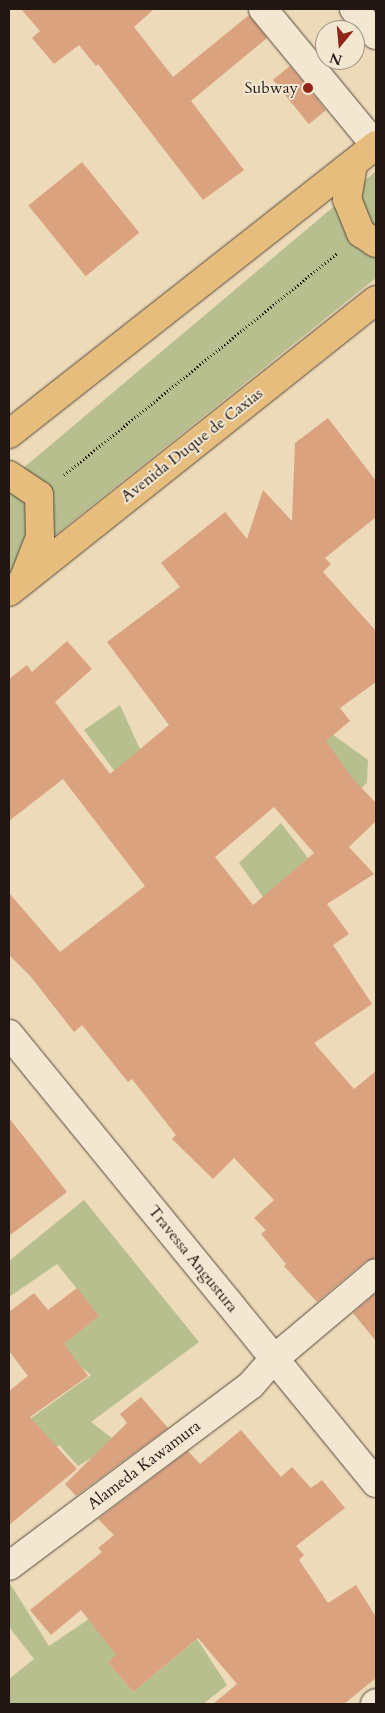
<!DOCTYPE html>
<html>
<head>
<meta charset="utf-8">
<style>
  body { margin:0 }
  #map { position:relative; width:385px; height:1713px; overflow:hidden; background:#ecdab9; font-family:Cardo,serif }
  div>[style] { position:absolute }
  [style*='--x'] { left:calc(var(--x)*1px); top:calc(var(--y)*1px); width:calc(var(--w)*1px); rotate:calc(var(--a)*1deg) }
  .green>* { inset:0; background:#b8bf8f }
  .building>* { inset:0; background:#daa27e; transform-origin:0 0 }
  .path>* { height:3px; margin-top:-1.5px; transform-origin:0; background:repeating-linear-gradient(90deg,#211611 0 1px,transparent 0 3.5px) }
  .roads { filter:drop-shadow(0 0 1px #54473b) drop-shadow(0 0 1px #54473b) }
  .minor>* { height:28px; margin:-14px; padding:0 14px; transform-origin:14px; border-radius:14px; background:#f3e7d2 }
  .major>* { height:28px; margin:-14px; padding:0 14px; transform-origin:14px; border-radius:14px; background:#e6bd7c }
  .dots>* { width:14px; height:14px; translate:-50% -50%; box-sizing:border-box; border:2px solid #f3e7d2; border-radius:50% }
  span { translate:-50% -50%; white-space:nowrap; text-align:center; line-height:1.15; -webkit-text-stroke:4px #f3e7d2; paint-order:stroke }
  .poi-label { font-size:16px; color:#211611 }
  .right { translate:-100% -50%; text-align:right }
  .street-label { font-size:16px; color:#211611 }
  .frame { position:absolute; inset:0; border:10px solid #211611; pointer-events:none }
  .north { position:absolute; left:315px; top:20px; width:50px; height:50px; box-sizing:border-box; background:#f3e7d2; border:1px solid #9f9385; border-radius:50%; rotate:197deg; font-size:14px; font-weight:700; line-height:20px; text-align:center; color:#211611 }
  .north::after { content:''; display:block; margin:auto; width:18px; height:22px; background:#8f2418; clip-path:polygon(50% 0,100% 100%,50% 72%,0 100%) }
</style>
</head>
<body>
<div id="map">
  <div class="green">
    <i style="clip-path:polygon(376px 171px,376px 278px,9px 572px,9px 480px)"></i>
    <i style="clip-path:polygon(120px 705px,139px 747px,165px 785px,137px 801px,84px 730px)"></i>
    <i style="clip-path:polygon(307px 716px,368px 760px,367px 783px,329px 817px)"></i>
    <i style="clip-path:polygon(281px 823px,308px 858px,264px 898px,239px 863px)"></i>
    <i style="clip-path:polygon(84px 1200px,199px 1342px,91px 1422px,117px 1442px,78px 1466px,59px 1445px,9px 1482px,9px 1434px,91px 1375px,81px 1367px,46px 1358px,99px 1316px,57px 1264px,9px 1297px,9px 1261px)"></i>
    <i style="clip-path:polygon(9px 1582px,49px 1646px,117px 1600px,150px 1632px,108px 1662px,133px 1692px,197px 1639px,227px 1685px,203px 1704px,9px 1704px,9px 1679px,34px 1659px,9px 1627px)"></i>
  </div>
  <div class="building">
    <i style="clip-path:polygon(21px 9px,154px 9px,134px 27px,173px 77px,249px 15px,267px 38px,191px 101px,244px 170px,203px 200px,98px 64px,96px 66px,79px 45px,54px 64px,32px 38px,40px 31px)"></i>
    <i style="left:290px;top:66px;width:57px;height:22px;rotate:51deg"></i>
    <i style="left:82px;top:162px;width:91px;height:69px;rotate:51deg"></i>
    <i style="clip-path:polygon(evenodd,328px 418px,376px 481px,376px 517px,325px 558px,331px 564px,323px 572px,376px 631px,376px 682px,340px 708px,350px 721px,326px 741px,352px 778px,376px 803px,376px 821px,349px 847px,374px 874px,327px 904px,349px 934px,333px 945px,372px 1004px,314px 1043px,354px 1089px,376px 1071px,376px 1258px,366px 1261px,317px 1302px,284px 1266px,286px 1264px,261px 1234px,266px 1230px,254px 1218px,274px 1200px,234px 1158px,213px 1179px,172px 1139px,176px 1135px,132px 1079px,128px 1082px,82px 1025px,74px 1032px,31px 977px,9px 955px,9px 893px,60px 952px,145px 886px,63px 779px,9px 821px,9px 679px,27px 665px,32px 672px,67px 641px,92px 669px,55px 702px,110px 774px,169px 725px,107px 642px,180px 587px,161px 563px,225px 512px,247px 539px,263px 490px,292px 521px,295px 443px,328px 418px,274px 807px,314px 853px,253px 905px,215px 857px,274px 807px)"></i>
    <i style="clip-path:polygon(9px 1118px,67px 1192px,9px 1236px)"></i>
    <i style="clip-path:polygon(77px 1288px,99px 1316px,64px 1344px,88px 1376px,30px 1417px,77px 1469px,9px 1525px,9px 1391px,28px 1376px,9px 1351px,9px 1312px,34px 1293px,48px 1310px)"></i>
    <i style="clip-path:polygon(376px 1293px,376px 1341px,353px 1313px)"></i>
    <i style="clip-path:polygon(141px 1397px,168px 1428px,76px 1496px,65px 1484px,127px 1423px,120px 1414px)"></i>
    <i style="clip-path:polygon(241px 1430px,281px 1477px,292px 1467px,311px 1488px,322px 1480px,345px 1508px,296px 1546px,304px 1555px,299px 1560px,328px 1603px,356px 1585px,376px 1617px,376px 1678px,344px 1704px,213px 1704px,237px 1684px,198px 1638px,133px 1692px,108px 1662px,116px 1655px,81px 1610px,51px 1635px,30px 1610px,102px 1552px,98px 1548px,114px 1535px,98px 1519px,188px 1451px,200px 1464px)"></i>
  </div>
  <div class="path">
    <i style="--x:64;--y:475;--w:352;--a:-39.1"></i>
  </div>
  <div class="roads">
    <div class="minor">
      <i style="--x:263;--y:9;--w:178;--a:50.5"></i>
      <i style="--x:354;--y:9;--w:34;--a:50"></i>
      <i style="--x:9;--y:1034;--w:580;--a:50.74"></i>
      <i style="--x:9;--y:1566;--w:302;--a:-36.8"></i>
      <i style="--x:251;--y:1385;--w:35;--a:-49"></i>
      <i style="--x:274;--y:1359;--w:133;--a:-40.1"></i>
      <i style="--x:375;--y:1704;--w:1;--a:-45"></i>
    </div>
    <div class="major">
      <i style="--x:353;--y:165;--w:35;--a:100"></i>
      <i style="--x:347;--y:199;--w:37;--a:68"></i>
      <i style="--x:361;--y:233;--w:18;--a:34"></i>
      <i style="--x:9;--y:434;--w:467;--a:-38.2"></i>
      <i style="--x:9;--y:475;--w:36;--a:34"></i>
      <i style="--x:39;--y:495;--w:42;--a:88.6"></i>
      <i style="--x:40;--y:537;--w:44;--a:111.3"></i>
      <i style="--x:9;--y:592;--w:469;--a:-38.5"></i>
    </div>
  </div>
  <div class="dots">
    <i style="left:308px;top:88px;background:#8f2418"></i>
  </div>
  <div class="poi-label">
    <span class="right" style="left:298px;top:88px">Subway</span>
  </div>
  <div class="street-label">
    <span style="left:192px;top:445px;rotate:-38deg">Avenida Duque de Caxias</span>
    <span style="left:193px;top:1259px;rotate:51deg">Travessa Angustura</span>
    <span style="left:144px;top:1465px;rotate:-37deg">Alameda Kawamura</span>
  </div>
  <div class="frame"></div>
  <div class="north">N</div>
</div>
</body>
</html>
